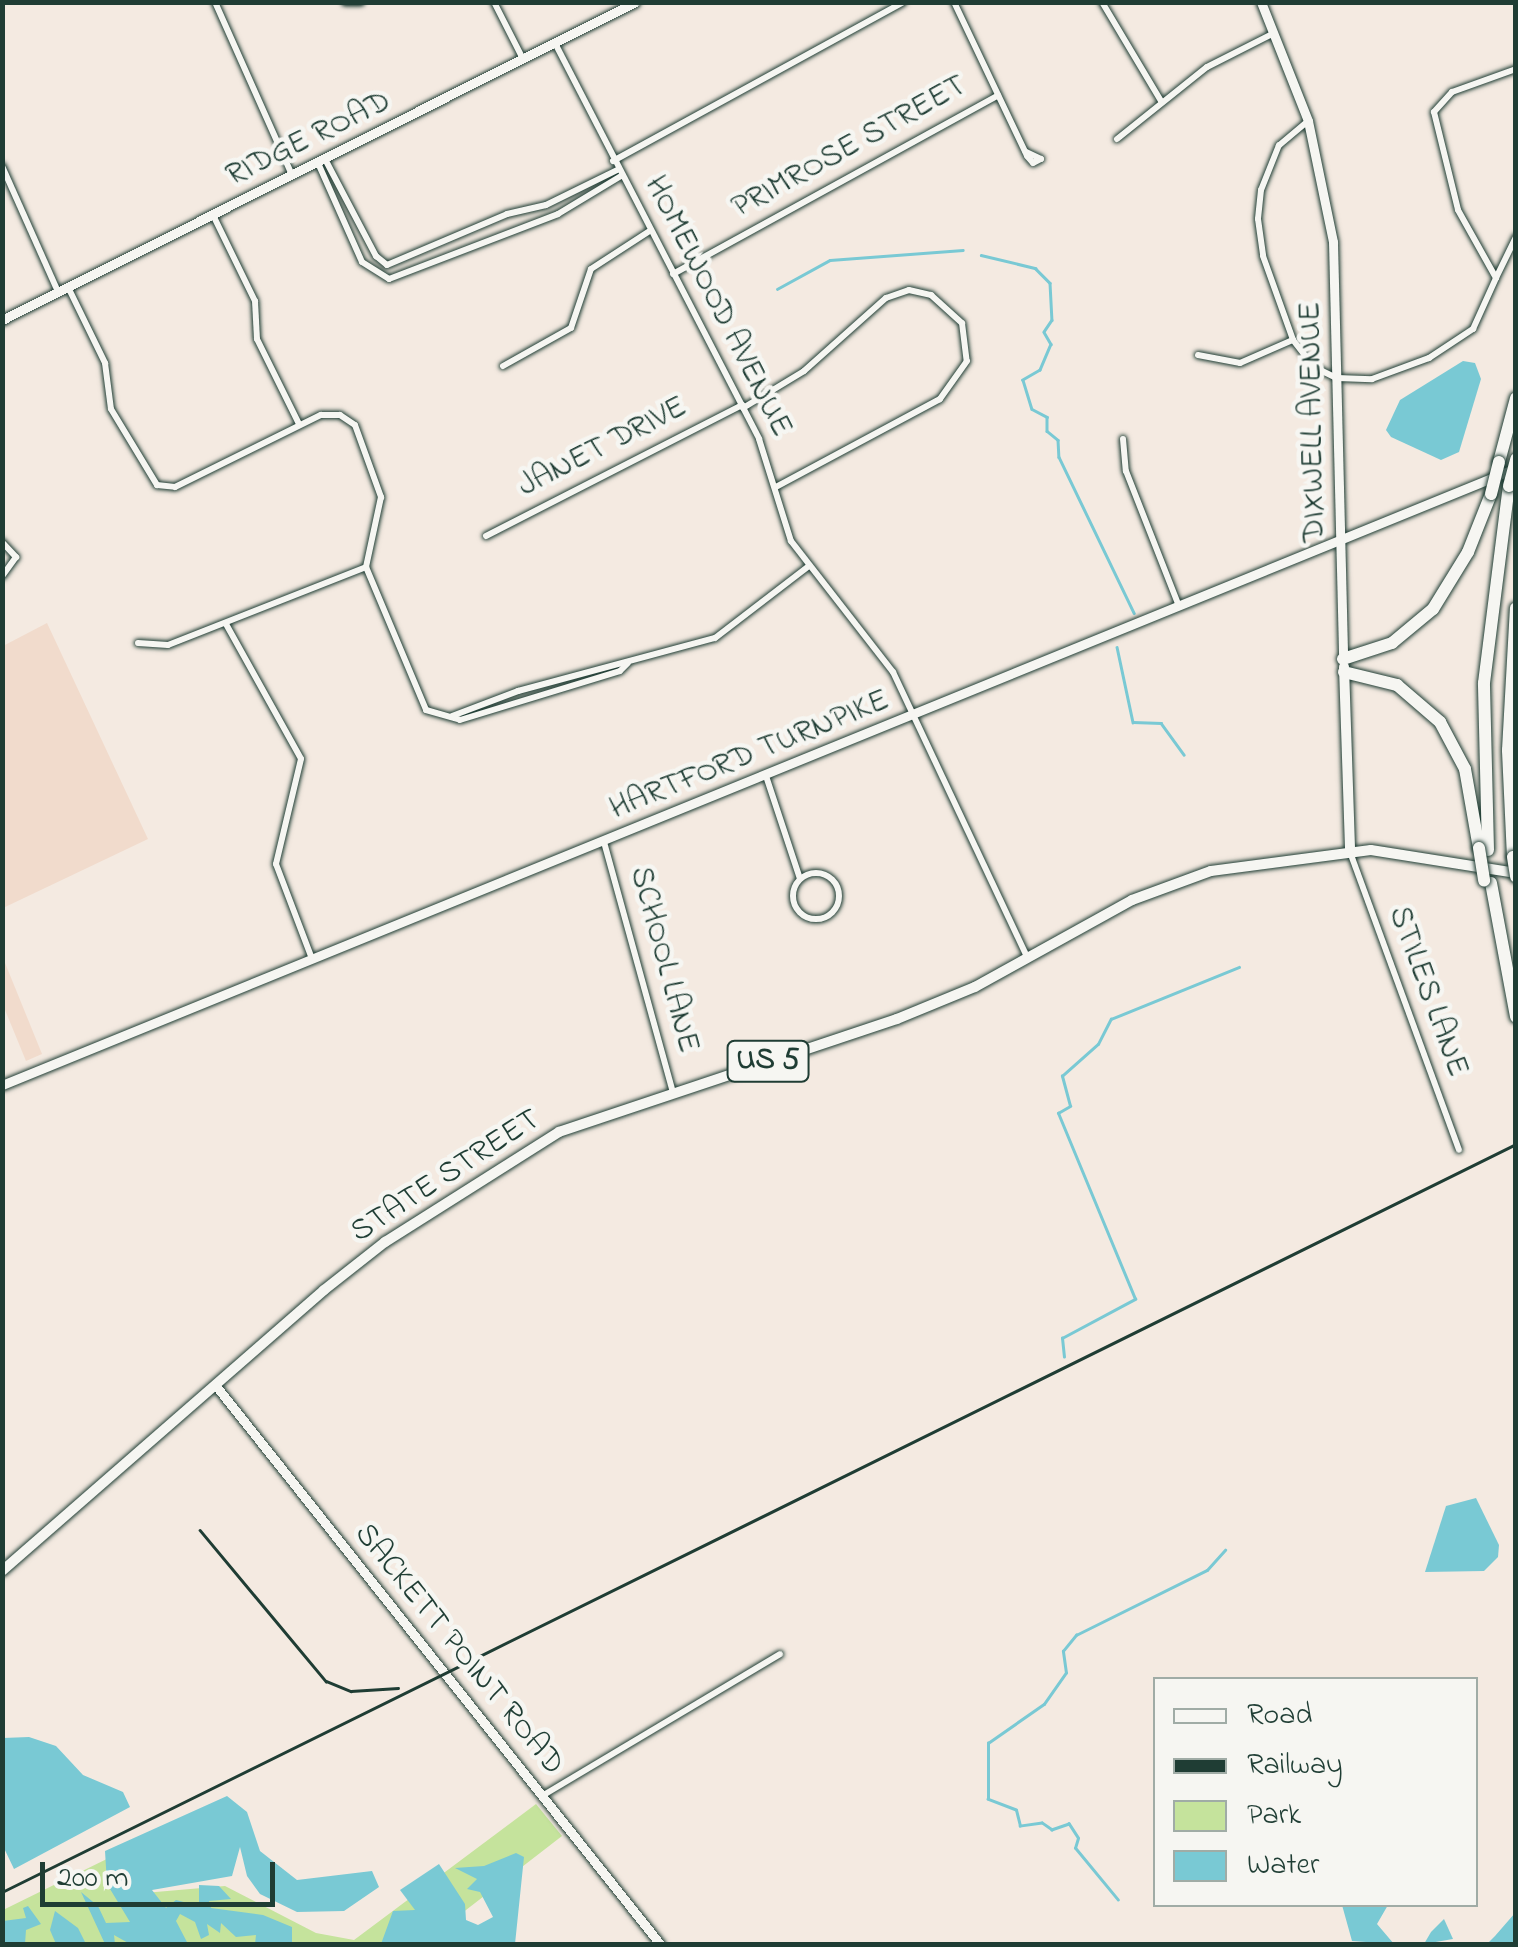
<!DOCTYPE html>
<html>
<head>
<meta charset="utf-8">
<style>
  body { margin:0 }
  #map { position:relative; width:1518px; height:1947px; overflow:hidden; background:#f4eae1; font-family:"Indie Flower",sans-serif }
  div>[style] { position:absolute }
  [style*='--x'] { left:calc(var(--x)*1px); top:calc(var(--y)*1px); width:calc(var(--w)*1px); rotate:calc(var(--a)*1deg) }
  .built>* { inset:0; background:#f1dbcc }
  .green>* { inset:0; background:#c5e39c }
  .water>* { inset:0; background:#79c9d4 }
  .stream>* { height:2.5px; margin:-1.25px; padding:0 1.25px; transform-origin:1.25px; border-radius:1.25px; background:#79c9d4 }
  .roads { filter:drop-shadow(0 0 2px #1f3d34) drop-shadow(0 0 2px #1f3d34) }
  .minor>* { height:6px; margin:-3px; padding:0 3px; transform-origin:3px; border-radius:3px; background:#f6f6f2 }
  .minor>.ring { margin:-3px; padding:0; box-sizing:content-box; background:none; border:6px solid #f6f6f2; border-radius:50% }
  .tertiary>* { height:9px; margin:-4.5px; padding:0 4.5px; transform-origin:4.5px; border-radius:4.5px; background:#f6f6f2 }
  .secondary>* { height:9px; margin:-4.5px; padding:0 4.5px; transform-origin:4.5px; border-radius:4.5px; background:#f6f6f2 }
  .primary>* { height:10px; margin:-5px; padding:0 5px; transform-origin:5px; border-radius:5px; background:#f6f6f2 }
  .motorway>* { height:12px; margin:-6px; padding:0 6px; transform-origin:6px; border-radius:6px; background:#f6f6f2 }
  .rail>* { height:2.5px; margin:-1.25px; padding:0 1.25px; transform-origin:1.25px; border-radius:1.25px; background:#1f3d34 }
  .bridges { filter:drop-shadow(0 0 2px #1f3d34) drop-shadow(0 0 2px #1f3d34) }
  .motorway-bridge>* { height:12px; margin:-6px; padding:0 6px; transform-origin:6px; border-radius:6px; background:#f6f6f2 }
  span { translate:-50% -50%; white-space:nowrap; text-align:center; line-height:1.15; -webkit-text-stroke:9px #f6f6f2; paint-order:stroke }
  .shield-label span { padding:2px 8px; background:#f6f6f2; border:2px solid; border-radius:8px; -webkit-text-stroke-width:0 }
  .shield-label { font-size:30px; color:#1f3d34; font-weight:700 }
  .street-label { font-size:32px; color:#1f3d34 }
  .frame { position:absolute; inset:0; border:5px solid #1f3d34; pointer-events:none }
  .legend { position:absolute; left:1153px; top:1677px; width:325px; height:230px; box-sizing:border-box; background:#f6f6f2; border:2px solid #a0aca6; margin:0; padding:12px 18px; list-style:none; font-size:30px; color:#1f3d34 }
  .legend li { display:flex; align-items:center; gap:20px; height:50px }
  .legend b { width:50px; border:2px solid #a0aca6 }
  .scale { position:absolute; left:40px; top:1862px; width:235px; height:45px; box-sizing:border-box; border:5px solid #1f3d34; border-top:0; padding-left:12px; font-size:30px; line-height:35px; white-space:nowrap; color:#1f3d34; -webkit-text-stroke:8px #f6f6f2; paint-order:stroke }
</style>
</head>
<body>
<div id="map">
  <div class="built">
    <i style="clip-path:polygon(47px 623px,148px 839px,3px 908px,3px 646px)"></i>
    <i style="clip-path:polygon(3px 958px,42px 1054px,26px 1061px,3px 1005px)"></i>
  </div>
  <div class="green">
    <i style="clip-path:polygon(536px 1804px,562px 1836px,422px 1944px,3px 1944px,3px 1910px,121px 1852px,144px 1893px,225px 1886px,316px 1933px,354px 1940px)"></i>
  </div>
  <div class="water">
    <i style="clip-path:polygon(1463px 361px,1475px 363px,1481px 379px,1459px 452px,1441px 460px,1391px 437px,1386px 430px,1400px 400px)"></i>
    <i style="clip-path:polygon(1476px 1498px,1499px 1545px,1498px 1557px,1484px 1571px,1425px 1572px,1446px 1506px)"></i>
    <i style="clip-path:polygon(29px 1737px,56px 1746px,83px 1775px,123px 1792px,130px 1807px,14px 1869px,3px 1846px,3px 1738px)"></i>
    <i style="clip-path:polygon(227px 1796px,247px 1812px,260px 1851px,297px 1880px,372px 1871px,379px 1887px,344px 1911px,297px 1912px,260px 1894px,247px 1876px,240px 1847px,232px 1876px,152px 1890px,166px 1908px,176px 1900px,199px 1906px,199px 1885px,219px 1886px,231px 1899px,209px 1901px,211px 1908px,263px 1915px,292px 1927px,292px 1944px,255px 1944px,256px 1935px,236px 1937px,221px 1923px,220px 1933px,207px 1924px,209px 1935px,201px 1939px,195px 1922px,180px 1914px,176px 1921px,188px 1944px,130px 1944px,114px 1935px,115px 1944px,105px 1944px,81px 1892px,98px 1906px,106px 1923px,130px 1922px,107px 1884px,105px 1851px)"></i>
    <i style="clip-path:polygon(516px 1853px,524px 1857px,515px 1944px,381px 1944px,393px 1911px,415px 1910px,400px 1890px,439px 1864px,465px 1904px,466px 1920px,478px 1925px,493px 1917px,480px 1892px,467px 1889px,477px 1879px,455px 1868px,484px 1866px)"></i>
    <i style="clip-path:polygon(1342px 1905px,1388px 1905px,1377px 1924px,1394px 1944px,1352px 1941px)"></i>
    <i style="clip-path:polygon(28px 1906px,41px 1924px,26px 1930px,25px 1944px,3px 1944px,3px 1921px,26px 1918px,23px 1908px)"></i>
    <i style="clip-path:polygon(55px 1911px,78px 1928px,86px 1944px,56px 1944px,50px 1930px)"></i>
    <i style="clip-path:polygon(1515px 1913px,1515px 1944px,1487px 1944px,1495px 1936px)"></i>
    <i style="clip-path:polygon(1444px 1919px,1453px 1939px,1424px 1944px,1431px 1932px)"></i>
  </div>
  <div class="stream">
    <i style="--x:981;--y:255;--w:56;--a:13.5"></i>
    <i style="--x:1035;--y:268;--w:21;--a:45"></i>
    <i style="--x:1050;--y:283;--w:37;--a:87"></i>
    <i style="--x:1052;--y:320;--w:14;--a:124"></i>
    <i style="--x:1044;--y:332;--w:14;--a:60"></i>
    <i style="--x:1051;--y:344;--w:28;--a:113"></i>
    <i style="--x:1040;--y:370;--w:20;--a:150"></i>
    <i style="--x:1023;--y:380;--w:30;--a:73"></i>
    <i style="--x:1032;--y:409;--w:17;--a:28"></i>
    <i style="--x:1047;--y:417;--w:14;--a:90"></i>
    <i style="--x:1047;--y:431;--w:14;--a:39"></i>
    <i style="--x:1058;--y:440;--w:17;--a:87"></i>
    <i style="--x:1059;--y:457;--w:173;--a:64.3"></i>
    <i style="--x:777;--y:289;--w:60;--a:-28.7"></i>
    <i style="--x:830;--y:260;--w:133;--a:-4.3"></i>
    <i style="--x:1117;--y:647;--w:77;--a:78"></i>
    <i style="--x:1133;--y:722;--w:28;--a:2"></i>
    <i style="--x:1161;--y:723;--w:39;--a:54"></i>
    <i style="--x:1064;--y:1357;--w:19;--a:-96"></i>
    <i style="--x:1062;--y:1338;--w:83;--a:-28.1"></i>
    <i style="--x:1135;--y:1299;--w:201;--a:-112.5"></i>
    <i style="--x:1058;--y:1113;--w:14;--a:-30"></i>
    <i style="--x:1070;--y:1106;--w:31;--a:-105"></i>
    <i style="--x:1062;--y:1076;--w:48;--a:-41.6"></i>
    <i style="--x:1098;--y:1044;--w:28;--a:-63"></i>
    <i style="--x:1111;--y:1019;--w:138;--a:-22.1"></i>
    <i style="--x:1118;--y:1900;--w:67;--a:-129.6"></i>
    <i style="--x:1075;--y:1848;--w:10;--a:-73"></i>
    <i style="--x:1078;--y:1838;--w:17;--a:-123"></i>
    <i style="--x:1069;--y:1824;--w:18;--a:161"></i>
    <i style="--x:1052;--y:1830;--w:12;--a:-145"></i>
    <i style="--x:1042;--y:1823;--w:22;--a:172"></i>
    <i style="--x:1020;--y:1826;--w:16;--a:-104"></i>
    <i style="--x:1016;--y:1810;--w:30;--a:-159"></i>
    <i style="--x:988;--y:1799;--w:56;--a:-90"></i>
    <i style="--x:988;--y:1743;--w:68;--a:-34.9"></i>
    <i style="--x:1044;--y:1704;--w:38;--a:-55"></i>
    <i style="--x:1066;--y:1673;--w:22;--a:-98"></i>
    <i style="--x:1063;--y:1651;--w:21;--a:-51"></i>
    <i style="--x:1076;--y:1635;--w:146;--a:-26.4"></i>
    <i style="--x:1207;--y:1570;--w:27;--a:-48"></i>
  </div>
  <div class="roads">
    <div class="minor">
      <i style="--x:215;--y:2;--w:189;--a:66"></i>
      <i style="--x:345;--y:2;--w:16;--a:0"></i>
      <i style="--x:494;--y:2;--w:64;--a:63"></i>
      <i style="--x:954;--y:2;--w:170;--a:64.6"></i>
      <i style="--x:1027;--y:156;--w:9;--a:49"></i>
      <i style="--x:1033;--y:163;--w:9;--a:-27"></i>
      <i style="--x:1041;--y:159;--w:17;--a:-155"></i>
      <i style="--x:1102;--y:2;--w:115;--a:59.2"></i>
      <i style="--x:556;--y:45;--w:443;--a:62.7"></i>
      <i style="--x:759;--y:439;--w:107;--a:72.6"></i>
      <i style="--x:791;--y:541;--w:166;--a:52.1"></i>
      <i style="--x:893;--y:672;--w:317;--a:64.8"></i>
      <i style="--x:1516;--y:69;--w:68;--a:160.2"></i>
      <i style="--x:1452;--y:92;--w:27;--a:132"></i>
      <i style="--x:1434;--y:112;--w:101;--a:76.2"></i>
      <i style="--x:1458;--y:210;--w:78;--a:60.8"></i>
      <i style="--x:1496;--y:278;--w:46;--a:-64"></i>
      <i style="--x:1308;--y:121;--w:38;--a:140"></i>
      <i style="--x:1279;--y:145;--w:48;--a:111.8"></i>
      <i style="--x:1261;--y:190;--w:29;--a:96"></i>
      <i style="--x:1258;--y:219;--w:37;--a:82"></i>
      <i style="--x:1263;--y:256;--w:89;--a:70.3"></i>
      <i style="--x:1293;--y:340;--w:34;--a:52"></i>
      <i style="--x:1314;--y:367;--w:25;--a:26"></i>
      <i style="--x:1337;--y:378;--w:35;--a:2"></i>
      <i style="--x:1372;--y:379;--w:61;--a:-20.2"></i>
      <i style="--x:1429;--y:358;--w:53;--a:-33.4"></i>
      <i style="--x:1473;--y:329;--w:56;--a:-65.7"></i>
      <i style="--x:1117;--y:139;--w:115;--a:-38.7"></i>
      <i style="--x:1207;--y:67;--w:75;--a:-26.9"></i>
      <i style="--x:325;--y:159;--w:110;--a:62.3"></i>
      <i style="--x:376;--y:256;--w:14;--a:39"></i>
      <i style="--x:387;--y:265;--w:130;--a:-23"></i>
      <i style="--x:507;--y:214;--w:40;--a:-13"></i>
      <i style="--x:546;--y:205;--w:79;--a:-26.2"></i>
      <i style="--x:613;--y:161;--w:331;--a:-28.7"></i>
      <i style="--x:318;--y:163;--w:108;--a:66"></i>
      <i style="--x:362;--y:262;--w:32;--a:32"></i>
      <i style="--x:389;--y:279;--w:181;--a:-21"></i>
      <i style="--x:558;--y:214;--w:74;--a:-31.1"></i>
      <i style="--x:2;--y:166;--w:138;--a:66"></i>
      <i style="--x:213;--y:215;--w:96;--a:64"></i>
      <i style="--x:255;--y:301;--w:38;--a:87"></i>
      <i style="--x:257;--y:339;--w:95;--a:63.7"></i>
      <i style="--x:673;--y:274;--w:371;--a:-28.8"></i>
      <i style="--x:68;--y:287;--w:85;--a:64"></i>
      <i style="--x:105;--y:363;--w:46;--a:82.6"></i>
      <i style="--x:111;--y:409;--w:89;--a:58.8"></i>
      <i style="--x:157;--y:485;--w:18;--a:6"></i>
      <i style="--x:175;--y:487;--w:163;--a:-26.3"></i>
      <i style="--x:321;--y:415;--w:19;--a:0"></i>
      <i style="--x:340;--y:415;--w:18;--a:34"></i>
      <i style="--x:355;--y:425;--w:77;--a:70.1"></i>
      <i style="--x:381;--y:497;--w:72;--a:102.1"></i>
      <i style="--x:366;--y:567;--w:155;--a:67.2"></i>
      <i style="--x:426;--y:710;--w:35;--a:16"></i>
      <i style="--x:460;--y:720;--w:167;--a:-17"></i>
      <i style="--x:620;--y:671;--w:11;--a:-45"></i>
      <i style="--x:1198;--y:355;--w:43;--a:10.8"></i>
      <i style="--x:1240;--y:363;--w:58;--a:-23.5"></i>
      <i style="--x:503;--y:366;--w:78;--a:-29.2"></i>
      <i style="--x:571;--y:328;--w:62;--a:-71.3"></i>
      <i style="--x:591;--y:269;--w:68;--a:-33"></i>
      <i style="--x:743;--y:408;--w:71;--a:-31.2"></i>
      <i style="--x:804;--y:371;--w:110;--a:-41.7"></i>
      <i style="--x:886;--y:298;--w:24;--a:-19"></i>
      <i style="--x:909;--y:290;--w:23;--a:13"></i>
      <i style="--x:931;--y:295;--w:42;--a:42.1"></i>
      <i style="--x:962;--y:323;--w:38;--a:83"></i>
      <i style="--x:967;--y:361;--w:47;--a:125.4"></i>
      <i style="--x:940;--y:399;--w:186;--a:151.8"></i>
      <i style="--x:1123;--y:439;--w:32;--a:85"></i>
      <i style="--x:1126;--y:471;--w:145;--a:68.6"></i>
      <i style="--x:486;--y:536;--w:288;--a:-27.1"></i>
      <i style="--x:2;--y:542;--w:21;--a:47"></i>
      <i style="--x:16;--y:557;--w:24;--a:126"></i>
      <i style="--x:226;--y:624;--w:154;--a:60.9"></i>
      <i style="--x:301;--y:759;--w:108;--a:103.4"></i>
      <i style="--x:276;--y:864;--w:102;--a:69.2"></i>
      <i style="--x:138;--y:643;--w:30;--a:4"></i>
      <i style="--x:168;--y:645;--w:213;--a:-21.5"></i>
      <i style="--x:452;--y:716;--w:71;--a:-20.7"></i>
      <i style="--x:518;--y:691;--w:204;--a:-15.1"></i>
      <i style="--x:715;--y:638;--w:118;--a:-37.5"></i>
      <i style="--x:766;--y:776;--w:108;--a:71.7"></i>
      <i style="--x:604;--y:842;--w:259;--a:74.6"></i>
      <i style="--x:1350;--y:852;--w:317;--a:69.9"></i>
      <i class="ring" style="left:793px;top:873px;width:40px;height:40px"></i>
      <i style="--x:542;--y:1796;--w:277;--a:-30.8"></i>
    </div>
    <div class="tertiary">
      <i style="--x:216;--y:1386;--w:713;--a:51.49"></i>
    </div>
    <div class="secondary">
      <i style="--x:1261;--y:2;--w:128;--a:68.4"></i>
      <i style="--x:1308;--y:121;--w:124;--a:78.3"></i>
      <i style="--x:1333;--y:242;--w:417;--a:88.6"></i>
      <i style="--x:2;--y:320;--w:708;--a:-26.67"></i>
      <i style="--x:2;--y:1085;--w:1635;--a:-22.17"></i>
    </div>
    <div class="primary">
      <i style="--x:1344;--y:667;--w:184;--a:88.1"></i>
      <i style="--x:2;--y:1571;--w:427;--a:-41.1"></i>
      <i style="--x:324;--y:1290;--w:78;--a:-38.2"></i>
      <i style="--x:385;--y:1242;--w:206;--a:-32.3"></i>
      <i style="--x:559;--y:1132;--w:356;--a:-18.5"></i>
      <i style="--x:897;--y:1019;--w:84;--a:-22.3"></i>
      <i style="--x:975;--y:987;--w:179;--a:-29"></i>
      <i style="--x:1132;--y:900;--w:84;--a:-20.2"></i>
      <i style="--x:1211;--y:871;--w:161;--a:-7.5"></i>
      <i style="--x:1371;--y:850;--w:147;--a:9"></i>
    </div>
    <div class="motorway">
      <i style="--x:1499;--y:462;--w:66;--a:-75.1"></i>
      <i style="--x:1343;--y:659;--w:52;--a:-18.1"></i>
      <i style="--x:1392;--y:643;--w:53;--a:-39.7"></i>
      <i style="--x:1433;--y:609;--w:67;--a:-58.4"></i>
      <i style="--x:1468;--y:552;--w:62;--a:-68.4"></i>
      <i style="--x:1344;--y:672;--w:55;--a:13.8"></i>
      <i style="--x:1397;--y:685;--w:57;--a:40.7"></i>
      <i style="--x:1440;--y:722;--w:53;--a:62"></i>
      <i style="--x:1465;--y:769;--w:80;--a:80"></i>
      <i style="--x:1488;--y:850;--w:167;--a:-91.4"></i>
      <i style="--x:1484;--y:683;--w:199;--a:-82.8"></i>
      <i style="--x:1513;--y:857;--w:107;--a:-92.7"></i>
      <i style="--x:1508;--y:750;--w:142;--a:-86.8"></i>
      <i style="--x:1491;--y:883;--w:136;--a:79.4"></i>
    </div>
  </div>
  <div class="rail">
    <i style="--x:200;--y:1530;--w:197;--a:50.2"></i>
    <i style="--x:326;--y:1681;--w:27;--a:22"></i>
    <i style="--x:351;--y:1691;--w:47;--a:-3.7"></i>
    <i style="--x:2;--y:1892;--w:1689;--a:-26.29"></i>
  </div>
  <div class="bridges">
    <div class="motorway-bridge">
      <i style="--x:1509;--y:486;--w:28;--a:-75"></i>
      <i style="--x:1491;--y:494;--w:33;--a:-76"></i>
      <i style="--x:1479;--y:848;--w:33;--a:81"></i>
      <i style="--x:1513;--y:857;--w:20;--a:81"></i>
    </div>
  </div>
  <div class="shield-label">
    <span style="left:768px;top:1061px">US 5</span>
  </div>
  <div class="street-label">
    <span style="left:309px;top:140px;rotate:-26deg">RIDGE ROAD</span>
    <span style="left:850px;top:148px;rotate:-29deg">PRIMROSE STREET</span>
    <span style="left:717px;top:307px;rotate:63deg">HOMEWOOD AVENUE</span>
    <span style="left:1314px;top:422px;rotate:-91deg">DIXWELL AVENUE</span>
    <span style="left:603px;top:448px;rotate:-27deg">JANET DRIVE</span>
    <span style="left:750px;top:756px;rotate:-22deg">HARTFORD TURNPIKE</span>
    <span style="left:663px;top:960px;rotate:75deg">SCHOOL LANE</span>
    <span style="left:1427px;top:992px;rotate:70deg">STILES LANE</span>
    <span style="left:446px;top:1177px;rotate:-33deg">STATE STREET</span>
    <span style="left:458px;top:1650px;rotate:51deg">SACKETT POINT ROAD</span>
  </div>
  <div class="frame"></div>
  <ul class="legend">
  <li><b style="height:12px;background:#f6f6f2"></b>Road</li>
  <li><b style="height:12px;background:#1f3d34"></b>Railway</li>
  <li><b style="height:28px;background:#c5e39c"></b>Park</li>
  <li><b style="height:28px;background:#79c9d4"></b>Water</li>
  </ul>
  <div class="scale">200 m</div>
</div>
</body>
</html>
